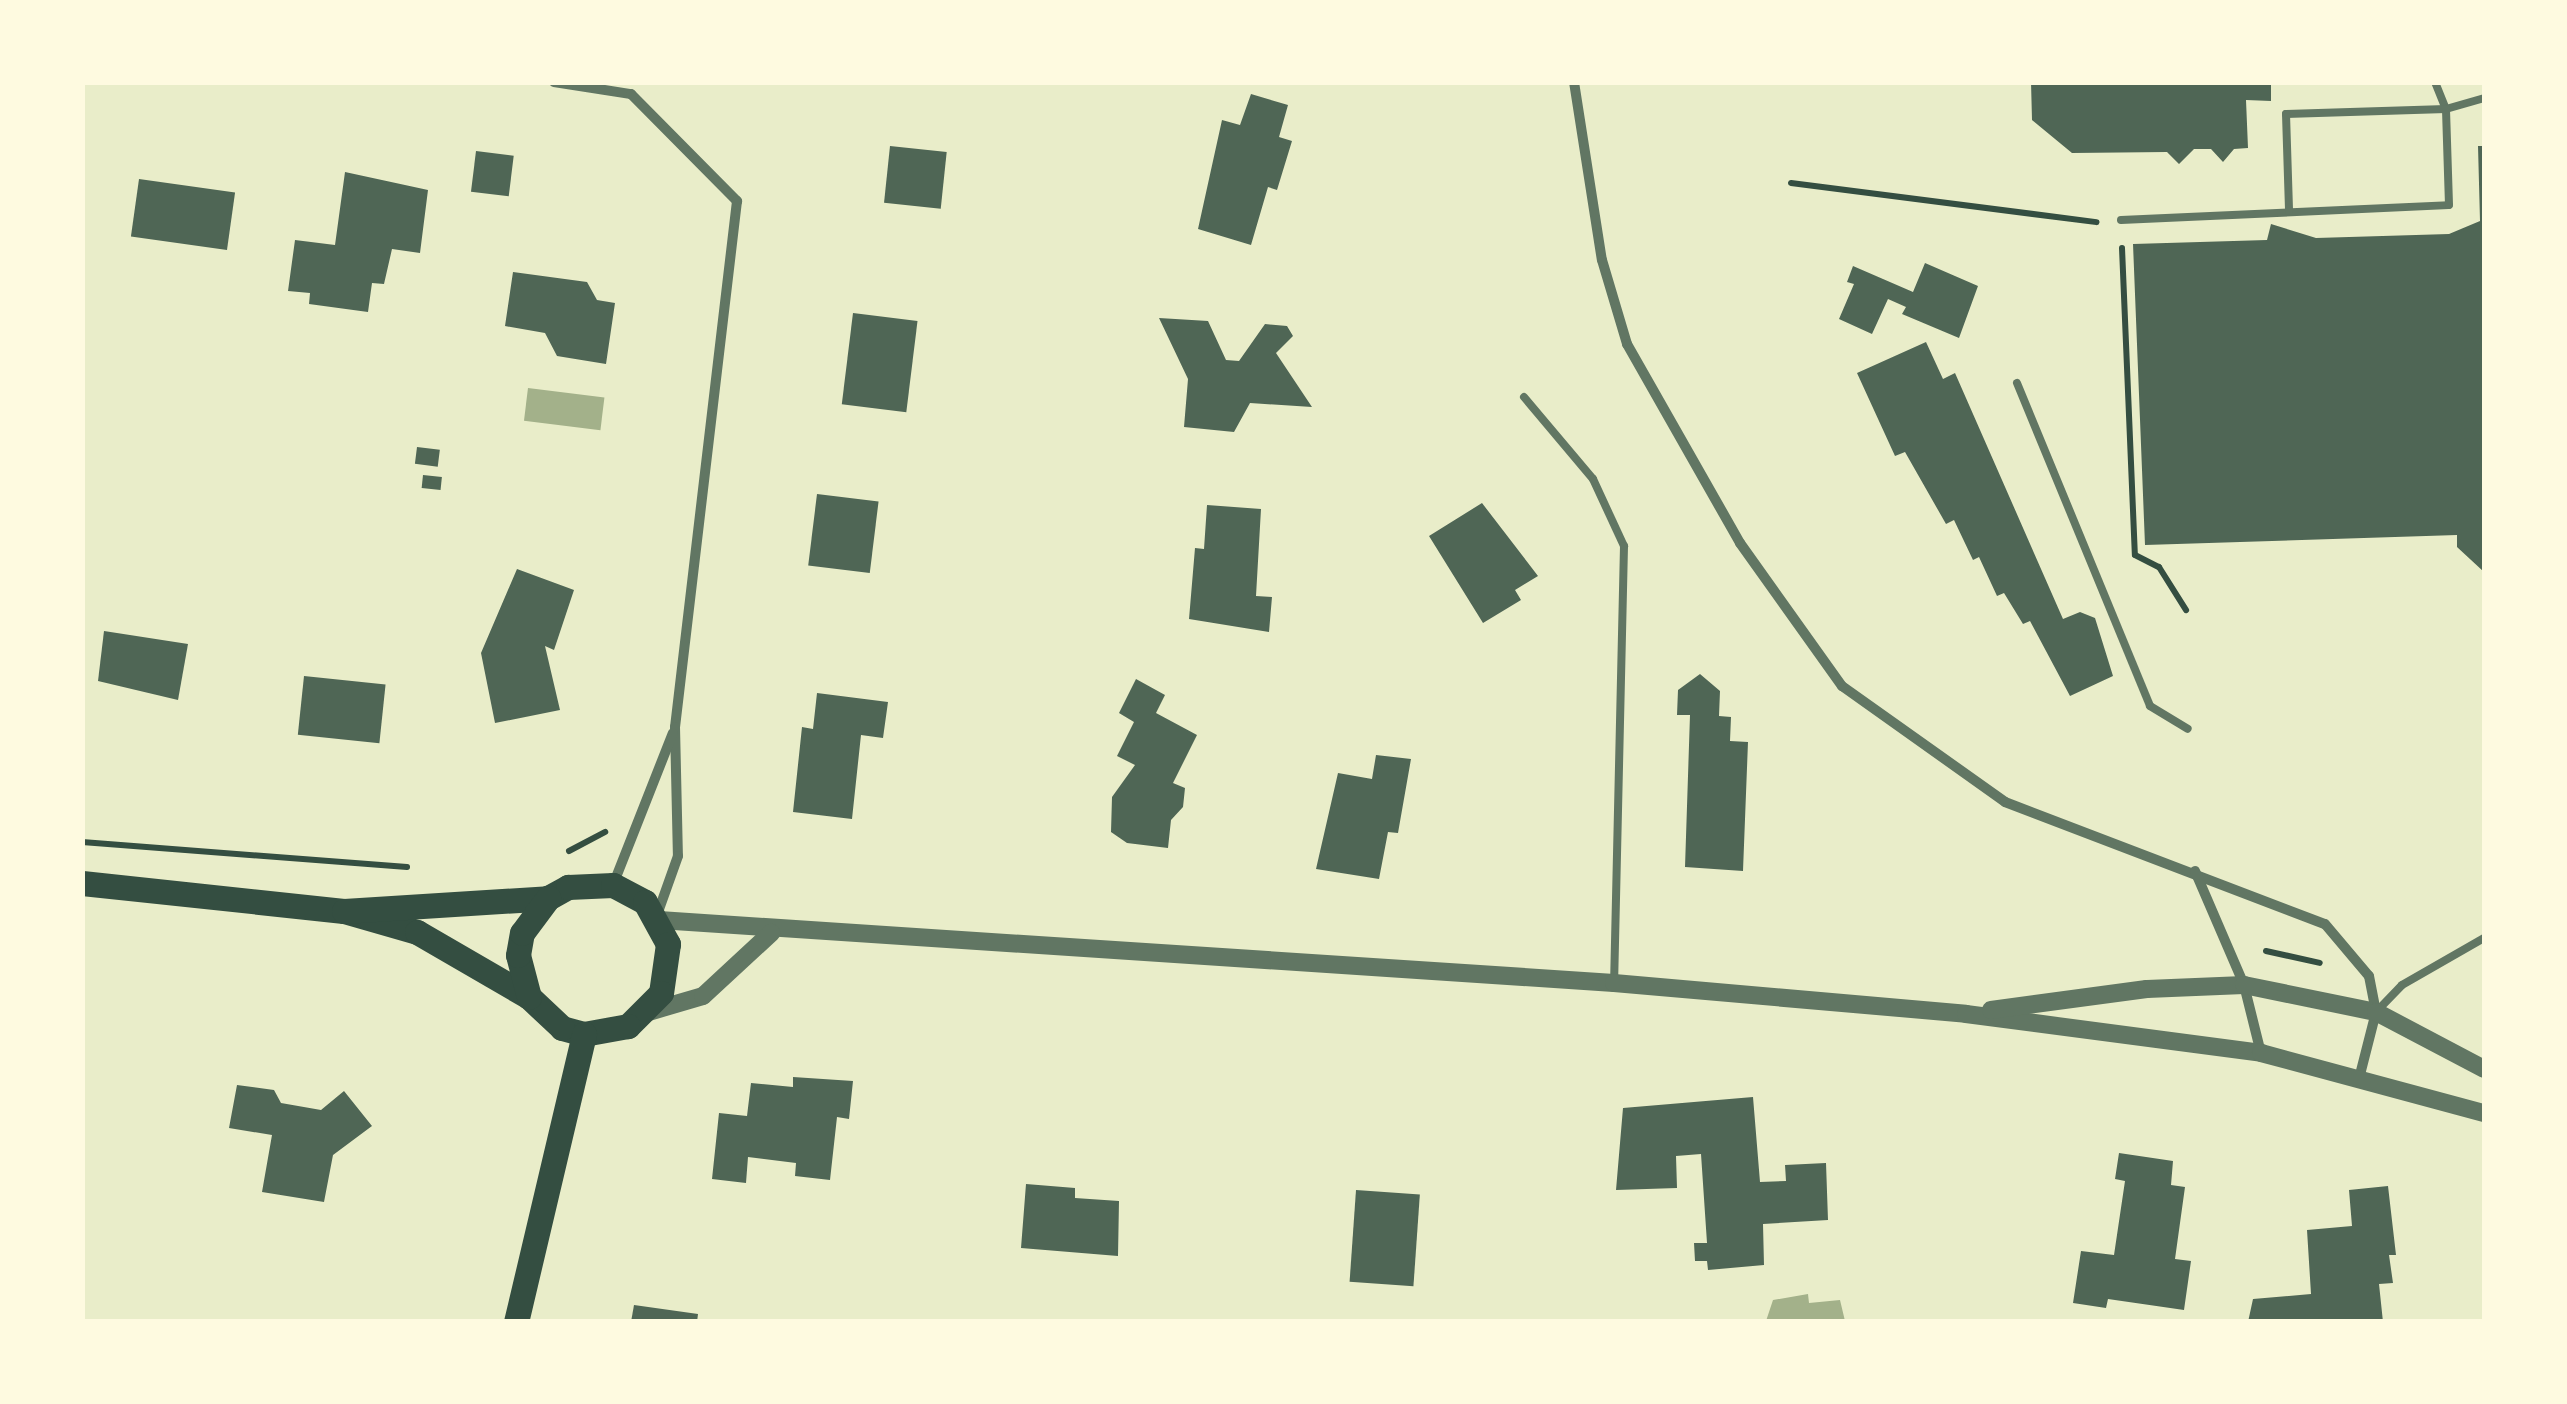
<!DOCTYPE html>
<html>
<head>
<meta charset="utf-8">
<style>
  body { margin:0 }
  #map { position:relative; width:2567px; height:1404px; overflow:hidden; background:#e9edc9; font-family:"Source Sans 3",sans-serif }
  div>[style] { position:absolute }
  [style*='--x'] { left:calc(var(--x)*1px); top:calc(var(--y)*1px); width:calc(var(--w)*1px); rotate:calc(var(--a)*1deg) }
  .water>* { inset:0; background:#a3b18a; transform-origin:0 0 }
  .building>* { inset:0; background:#4f6655; transform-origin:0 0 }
  .path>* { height:6px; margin:-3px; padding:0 3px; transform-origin:3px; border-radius:3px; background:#344e41 }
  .service>* { height:8px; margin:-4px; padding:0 4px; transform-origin:4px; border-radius:4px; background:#617663 }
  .minor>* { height:10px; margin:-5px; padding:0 5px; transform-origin:5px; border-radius:5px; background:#617663 }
  .tertiary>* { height:18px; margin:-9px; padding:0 9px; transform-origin:9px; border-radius:9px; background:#617663 }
  .primary>* { height:25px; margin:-12.5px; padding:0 12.5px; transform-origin:12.5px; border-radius:12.5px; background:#344e41 }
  span { translate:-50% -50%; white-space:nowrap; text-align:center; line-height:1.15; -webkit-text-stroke:9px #fefae0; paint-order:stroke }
  .frame { position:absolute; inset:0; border:85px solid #fefae0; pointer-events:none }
</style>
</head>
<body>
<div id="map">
  <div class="water">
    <i style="left:528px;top:388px;width:77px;height:33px;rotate:7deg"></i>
    <i style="clip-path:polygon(1808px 1294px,1809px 1303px,1840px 1300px,1845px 1321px,1766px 1321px,1773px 1300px)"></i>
  </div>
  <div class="building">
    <i style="clip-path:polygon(2031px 82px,2271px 82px,2271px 101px,2246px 100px,2248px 148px,2234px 149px,2223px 162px,2211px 149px,2194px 149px,2179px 164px,2167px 152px,2072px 153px,2032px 120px)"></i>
    <i style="clip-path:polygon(1251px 94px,1288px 105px,1279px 137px,1292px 141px,1277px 190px,1268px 187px,1251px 245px,1198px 229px,1222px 120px,1240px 125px)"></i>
    <i style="left:890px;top:146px;width:57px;height:57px;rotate:6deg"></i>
    <i style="clip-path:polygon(2478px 146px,2484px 146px,2484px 572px,2457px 547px,2457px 535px,2145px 545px,2133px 244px,2267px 240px,2271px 224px,2316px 238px,2449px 234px,2480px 221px)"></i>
    <i style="left:476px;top:151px;width:38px;height:41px;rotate:7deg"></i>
    <i style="clip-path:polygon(345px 172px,428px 190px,420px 253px,392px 249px,384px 284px,372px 283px,368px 312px,309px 304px,310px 293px,288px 291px,295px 240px,335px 245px)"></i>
    <i style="left:139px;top:179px;width:97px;height:58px;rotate:8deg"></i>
    <i style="clip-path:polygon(1925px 263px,1978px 286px,1959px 338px,1902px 314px,1906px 307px,1888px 299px,1872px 334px,1839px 319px,1854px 284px,1847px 282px,1853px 266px,1913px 292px)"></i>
    <i style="clip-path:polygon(513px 272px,587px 282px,597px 300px,615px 303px,606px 364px,557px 356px,545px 333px,505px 326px)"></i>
    <i style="left:853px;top:313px;width:65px;height:92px;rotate:7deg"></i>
    <i style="clip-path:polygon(1159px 318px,1208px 321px,1226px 360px,1239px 361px,1265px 324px,1287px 326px,1293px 336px,1276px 353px,1312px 407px,1250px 403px,1234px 432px,1184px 427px,1188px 379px)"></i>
    <i style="clip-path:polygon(1926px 342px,1943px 379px,1955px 373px,2063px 619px,2080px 612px,2095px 618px,2113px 676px,2070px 696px,2030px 621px,2023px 624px,2004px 593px,1997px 596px,1979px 557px,1973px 560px,1954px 520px,1946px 524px,1905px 452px,1895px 456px,1857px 373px)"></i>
    <i style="left:417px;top:447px;width:23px;height:17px;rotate:7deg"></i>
    <i style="left:423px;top:475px;width:19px;height:13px;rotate:6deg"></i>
    <i style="left:817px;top:494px;width:62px;height:72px;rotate:7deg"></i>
    <i style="clip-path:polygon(1482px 503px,1538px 576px,1515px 590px,1521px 600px,1483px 623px,1429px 536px)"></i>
    <i style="clip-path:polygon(1207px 505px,1261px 509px,1256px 596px,1272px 597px,1269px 632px,1189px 619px,1195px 548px,1204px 549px)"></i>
    <i style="clip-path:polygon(517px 569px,574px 590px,554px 650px,545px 646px,560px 710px,495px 723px,481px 653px)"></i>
    <i style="clip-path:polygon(104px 631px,188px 644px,178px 700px,98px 681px)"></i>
    <i style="clip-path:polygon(1700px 674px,1720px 691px,1719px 716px,1731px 717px,1730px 741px,1748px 742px,1743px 871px,1685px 867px,1690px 715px,1677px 715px,1678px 690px)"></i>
    <i style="left:304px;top:676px;width:82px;height:59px;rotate:6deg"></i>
    <i style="clip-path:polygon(1136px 679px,1165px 695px,1156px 713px,1197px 735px,1173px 783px,1185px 788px,1183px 807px,1171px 820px,1168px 848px,1127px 843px,1111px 832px,1112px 797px,1135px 765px,1117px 756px,1134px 722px,1119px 713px)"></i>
    <i style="clip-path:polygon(817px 693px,888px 702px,883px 738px,861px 735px,852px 819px,793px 812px,802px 727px,813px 729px)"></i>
    <i style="clip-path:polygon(1376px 755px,1411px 759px,1398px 833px,1388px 832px,1379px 879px,1316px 869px,1338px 773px,1372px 779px)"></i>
    <i style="clip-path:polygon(793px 1077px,853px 1081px,849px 1119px,837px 1117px,830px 1180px,795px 1176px,796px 1163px,748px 1157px,746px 1183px,712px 1179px,719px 1113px,747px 1116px,751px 1083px,793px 1087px)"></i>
    <i style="clip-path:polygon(237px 1085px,274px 1090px,281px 1103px,321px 1110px,344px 1091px,372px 1126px,333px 1155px,324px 1202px,262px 1192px,272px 1135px,229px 1128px)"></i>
    <i style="clip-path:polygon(1753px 1097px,1760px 1182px,1786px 1181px,1785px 1165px,1826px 1163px,1828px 1220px,1763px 1224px,1764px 1265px,1708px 1270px,1707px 1261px,1695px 1261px,1694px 1243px,1707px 1243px,1701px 1154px,1676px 1156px,1677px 1188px,1616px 1190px,1623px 1108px)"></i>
    <i style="clip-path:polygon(2119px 1153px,2173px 1161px,2171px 1185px,2185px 1187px,2175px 1259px,2191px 1261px,2184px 1310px,2108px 1299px,2106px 1308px,2073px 1303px,2081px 1251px,2114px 1255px,2125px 1181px,2115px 1179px)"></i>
    <i style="clip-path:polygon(1026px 1184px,1075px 1188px,1075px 1198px,1119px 1201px,1118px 1256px,1021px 1248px)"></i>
    <i style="clip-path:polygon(2388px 1186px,2396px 1255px,2389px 1255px,2393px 1283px,2379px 1284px,2383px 1322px,2248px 1322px,2253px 1299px,2311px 1294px,2307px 1230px,2352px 1226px,2349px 1190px)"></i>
    <i style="left:1356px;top:1190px;width:64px;height:92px;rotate:4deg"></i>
    <i style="clip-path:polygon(634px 1305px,698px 1314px,697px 1322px,631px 1322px)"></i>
  </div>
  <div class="path">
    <i style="--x:1791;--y:183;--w:308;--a:7.3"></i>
    <i style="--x:2122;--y:248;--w:307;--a:87.6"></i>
    <i style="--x:2135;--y:555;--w:27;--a:27"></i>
    <i style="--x:2159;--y:567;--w:51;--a:57.9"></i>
    <i style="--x:82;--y:842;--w:326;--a:4.4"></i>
    <i style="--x:569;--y:851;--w:41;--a:-27.8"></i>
    <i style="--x:2266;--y:951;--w:55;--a:12.5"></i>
  </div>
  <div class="service">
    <i style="--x:2435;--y:82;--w:29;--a:68"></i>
    <i style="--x:2446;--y:109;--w:40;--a:-16"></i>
    <i style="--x:2121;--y:220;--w:328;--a:-2.6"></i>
    <i style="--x:2449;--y:205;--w:96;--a:-91.8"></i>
    <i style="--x:2446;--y:109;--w:160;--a:178.2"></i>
    <i style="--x:2286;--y:114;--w:97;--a:88.2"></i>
    <i style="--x:2017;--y:383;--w:349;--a:67.6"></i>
    <i style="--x:2150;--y:706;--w:44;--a:31.2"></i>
    <i style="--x:1524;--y:397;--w:107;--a:49.9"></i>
    <i style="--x:1593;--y:479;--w:74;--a:65.2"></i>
    <i style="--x:1624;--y:546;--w:434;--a:91.3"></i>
    <i style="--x:2376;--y:1012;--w:37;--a:-46"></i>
    <i style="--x:2402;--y:985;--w:95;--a:-29.8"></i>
  </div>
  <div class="minor">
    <i style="--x:554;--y:82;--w:78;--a:8.9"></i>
    <i style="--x:631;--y:94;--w:151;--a:45.3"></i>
    <i style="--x:737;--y:201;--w:530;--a:96.72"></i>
    <i style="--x:675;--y:727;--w:129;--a:88.7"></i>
    <i style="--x:678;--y:856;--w:63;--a:109.6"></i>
    <i style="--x:1574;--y:82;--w:180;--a:81.1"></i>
    <i style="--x:1602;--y:260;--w:88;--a:73.4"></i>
    <i style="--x:1627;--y:344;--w:229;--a:60.4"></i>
    <i style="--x:1740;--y:543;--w:176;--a:54.5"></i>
    <i style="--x:1842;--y:686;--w:200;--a:35.4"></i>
    <i style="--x:2005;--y:802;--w:342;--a:20.9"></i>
    <i style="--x:2325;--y:924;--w:68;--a:49.8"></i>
    <i style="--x:2369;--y:976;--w:37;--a:79"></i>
    <i style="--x:2376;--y:1012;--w:65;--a:104.3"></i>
    <i style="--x:2195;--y:871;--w:124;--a:66.7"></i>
    <i style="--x:2244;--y:985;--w:70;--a:76"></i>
    <i style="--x:613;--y:885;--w:163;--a:-68.5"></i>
  </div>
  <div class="tertiary">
    <i style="--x:659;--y:920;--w:957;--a:3.77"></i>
    <i style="--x:1614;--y:983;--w:353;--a:5"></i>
    <i style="--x:1966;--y:1014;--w:298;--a:7.5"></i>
    <i style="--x:2261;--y:1053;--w:231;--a:15.1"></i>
    <i style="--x:1991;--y:1010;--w:157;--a:-7.7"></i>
    <i style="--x:2147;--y:989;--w:97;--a:-2.4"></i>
    <i style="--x:2244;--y:985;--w:135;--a:11.6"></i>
    <i style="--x:2376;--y:1012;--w:122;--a:27.8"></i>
    <i style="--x:645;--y:1013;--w:60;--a:-16.3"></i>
    <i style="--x:703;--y:996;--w:93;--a:-42.8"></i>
  </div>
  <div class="primary">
    <i style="--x:82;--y:883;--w:263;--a:6.1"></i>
    <i style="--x:344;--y:911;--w:76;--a:16"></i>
    <i style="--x:417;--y:932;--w:129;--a:30.1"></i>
    <i style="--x:344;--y:911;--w:204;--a:-3.6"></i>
    <i style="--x:548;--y:898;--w:23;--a:-29"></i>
    <i style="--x:568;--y:887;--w:45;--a:-2.5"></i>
    <i style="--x:613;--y:885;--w:36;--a:28"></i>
    <i style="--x:645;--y:902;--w:48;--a:61.3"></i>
    <i style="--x:668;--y:944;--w:49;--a:98.1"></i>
    <i style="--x:661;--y:993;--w:47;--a:135"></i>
    <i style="--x:628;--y:1026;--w:45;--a:169.7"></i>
    <i style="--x:584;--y:1034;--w:23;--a:-165"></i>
    <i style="--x:562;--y:1028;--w:45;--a:-136.8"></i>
    <i style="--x:529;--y:997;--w:43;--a:-104.7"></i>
    <i style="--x:518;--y:955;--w:22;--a:-80"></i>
    <i style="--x:522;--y:933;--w:44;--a:-53.4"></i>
    <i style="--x:516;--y:1322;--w:296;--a:-76.7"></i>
  </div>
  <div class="frame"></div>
</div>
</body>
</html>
